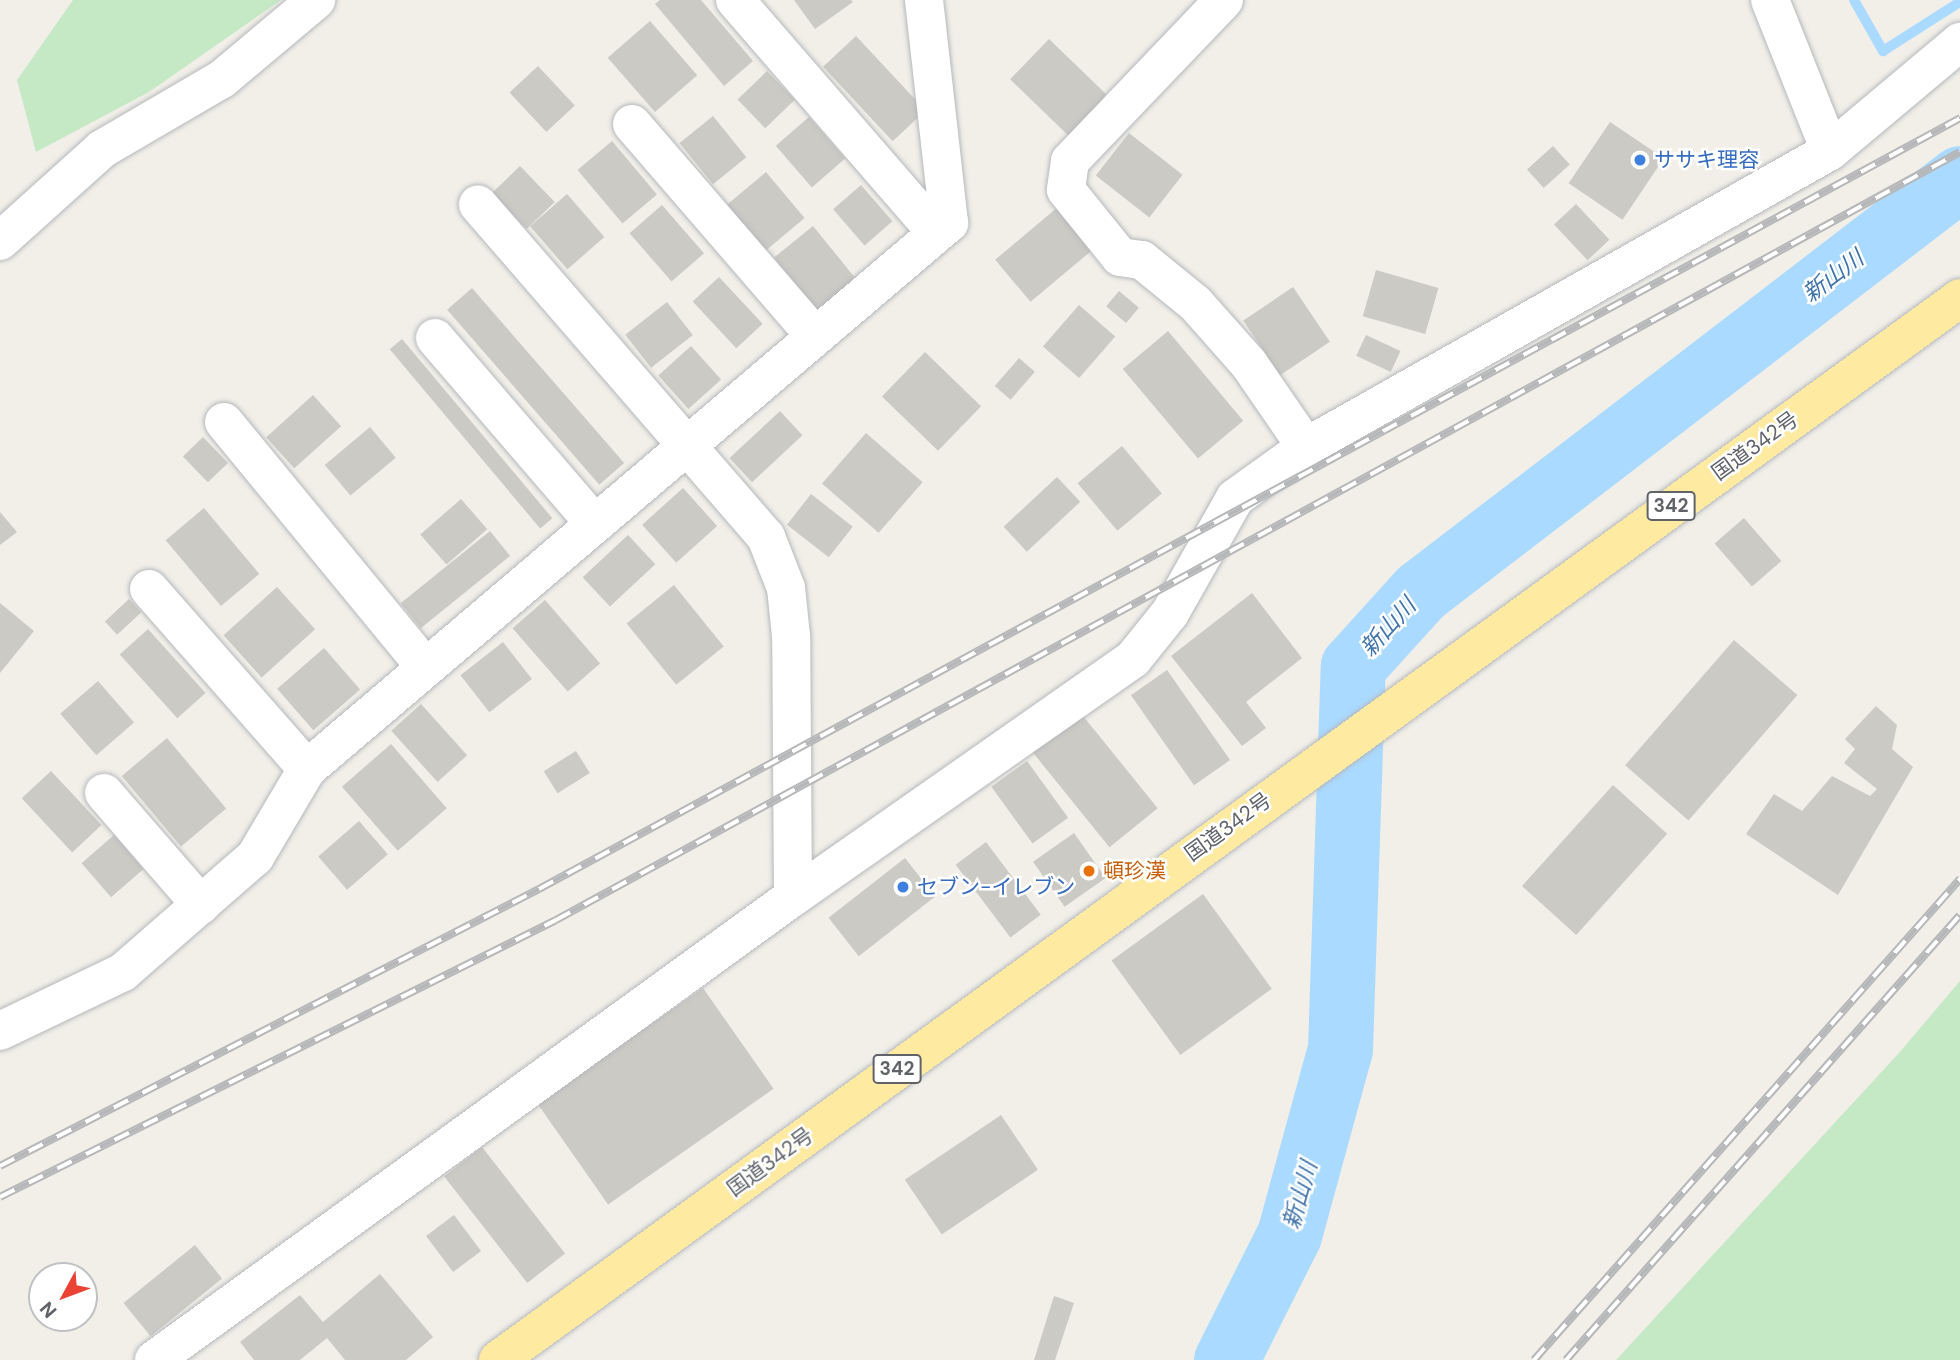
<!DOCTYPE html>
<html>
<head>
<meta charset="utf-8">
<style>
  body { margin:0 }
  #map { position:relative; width:1960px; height:1360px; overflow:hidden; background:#f1efe8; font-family:"DM Sans","Noto Sans JP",sans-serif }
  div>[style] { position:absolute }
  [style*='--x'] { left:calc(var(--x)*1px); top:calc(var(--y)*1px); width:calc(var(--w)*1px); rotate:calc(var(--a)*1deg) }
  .green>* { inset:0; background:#c5e8c5 }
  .stream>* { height:10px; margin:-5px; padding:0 5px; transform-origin:5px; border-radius:5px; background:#aadaff }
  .river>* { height:65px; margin:-32.5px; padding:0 32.5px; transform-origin:32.5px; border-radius:32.5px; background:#aadaff }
  .building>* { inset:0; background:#cccac5; transform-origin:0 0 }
  .roads { filter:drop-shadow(0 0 2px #b5b8bc) drop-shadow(0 0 2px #b5b8bc) }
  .minor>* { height:38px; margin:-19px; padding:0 19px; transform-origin:19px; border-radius:19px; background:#fff }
  .trunk>* { height:38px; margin:-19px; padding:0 19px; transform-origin:19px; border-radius:19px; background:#feeaa1 }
  .rail>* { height:8px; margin-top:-4px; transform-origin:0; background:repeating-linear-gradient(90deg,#fff 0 16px,#b6b7b8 0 32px); box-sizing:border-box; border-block:2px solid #b6b7b8 }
  .dots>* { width:19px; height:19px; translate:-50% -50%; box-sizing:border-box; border:4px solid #fff; border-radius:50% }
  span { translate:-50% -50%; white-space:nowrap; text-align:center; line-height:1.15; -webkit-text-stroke:5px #fff; paint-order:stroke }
  .shield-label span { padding:2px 5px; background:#fff; border:2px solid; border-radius:5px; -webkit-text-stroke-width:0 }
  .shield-label { font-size:19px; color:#5f6368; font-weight:700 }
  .shop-label { font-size:21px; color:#366cbe }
  .left { translate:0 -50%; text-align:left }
  .street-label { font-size:21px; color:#5f6368 }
  .food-label { font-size:21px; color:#c56008 }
  .water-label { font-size:23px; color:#4174aa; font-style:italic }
  .north { position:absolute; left:28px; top:1262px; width:70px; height:70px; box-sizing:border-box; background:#fff; border:2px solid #bfc1c3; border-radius:50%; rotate:229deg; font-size:19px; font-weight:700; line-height:28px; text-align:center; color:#5f6368 }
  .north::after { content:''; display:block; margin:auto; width:24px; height:32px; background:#ea4335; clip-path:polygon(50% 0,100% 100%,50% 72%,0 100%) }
</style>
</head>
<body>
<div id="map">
  <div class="green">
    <i style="clip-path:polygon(73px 0,281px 0,149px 92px,36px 152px,17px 80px)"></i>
    <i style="clip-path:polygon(1960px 981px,1960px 1360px,1616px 1360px,1899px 1053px)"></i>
  </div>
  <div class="stream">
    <i style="--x:1854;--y:0;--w:59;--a:60.4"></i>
    <i style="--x:1883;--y:51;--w:91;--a:-32.5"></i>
  </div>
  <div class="river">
    <i style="--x:1226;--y:1360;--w:140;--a:-63.3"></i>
    <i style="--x:1289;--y:1235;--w:193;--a:-74.7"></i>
    <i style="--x:1340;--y:1049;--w:383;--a:-88.1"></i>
    <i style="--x:1353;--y:666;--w:100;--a:-47.8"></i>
    <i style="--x:1420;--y:592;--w:680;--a:-37.48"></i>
  </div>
  <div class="building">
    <i style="clip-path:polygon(660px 0,701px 0,753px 61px,724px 86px,655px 4px)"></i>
    <i style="clip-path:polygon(794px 0,851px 0,853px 2px,815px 29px)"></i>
    <i style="left:650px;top:21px;width:72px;height:56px;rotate:49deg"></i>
    <i style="left:856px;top:36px;width:102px;height:45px;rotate:47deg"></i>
    <i style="left:1049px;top:39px;width:86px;height:56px;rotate:44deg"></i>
    <i style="left:538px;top:66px;width:54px;height:39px;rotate:47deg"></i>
    <i style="left:767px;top:71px;width:40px;height:41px;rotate:46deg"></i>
    <i style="left:713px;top:116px;width:53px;height:43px;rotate:51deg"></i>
    <i style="left:809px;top:117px;width:55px;height:44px;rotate:49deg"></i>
    <i style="left:1610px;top:122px;width:65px;height:74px;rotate:34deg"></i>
    <i style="left:1129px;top:133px;width:68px;height:54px;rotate:38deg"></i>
    <i style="left:612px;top:141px;width:70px;height:45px;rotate:50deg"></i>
    <i style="left:1553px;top:146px;width:25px;height:35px;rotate:48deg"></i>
    <i style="left:520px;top:166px;width:50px;height:39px;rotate:46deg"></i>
    <i style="left:766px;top:172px;width:60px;height:53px;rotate:50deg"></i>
    <i style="left:861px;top:185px;width:48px;height:37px;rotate:49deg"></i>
    <i style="left:567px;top:194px;width:57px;height:49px;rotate:49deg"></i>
    <i style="left:1576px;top:204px;width:49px;height:30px;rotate:47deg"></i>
    <i style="left:662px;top:205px;width:64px;height:43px;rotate:49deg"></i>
    <i style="left:1058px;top:207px;width:55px;height:82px;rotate:50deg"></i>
    <i style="left:813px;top:226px;width:75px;height:50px;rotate:51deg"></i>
    <i style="left:1376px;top:270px;width:65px;height:48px;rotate:16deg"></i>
    <i style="left:719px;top:277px;width:64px;height:36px;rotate:47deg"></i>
    <i style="left:1293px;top:287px;width:66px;height:60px;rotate:56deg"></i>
    <i style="left:472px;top:288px;width:232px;height:33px;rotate:49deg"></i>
    <i style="left:1119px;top:291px;width:26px;height:20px;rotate:40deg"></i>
    <i style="left:667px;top:302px;width:42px;height:53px;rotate:52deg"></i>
    <i style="left:1079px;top:305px;width:48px;height:55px;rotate:41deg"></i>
    <i style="left:1168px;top:331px;width:117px;height:59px;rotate:50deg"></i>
    <i style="left:1366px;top:335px;width:38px;height:23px;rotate:25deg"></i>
    <i style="left:402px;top:339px;width:234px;height:16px;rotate:50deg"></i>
    <i style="left:691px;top:346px;width:45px;height:44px;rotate:48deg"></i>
    <i style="left:925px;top:352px;width:78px;height:62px;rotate:44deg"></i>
    <i style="left:1019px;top:358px;width:21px;height:37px;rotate:41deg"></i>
    <i style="left:313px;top:395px;width:42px;height:63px;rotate:48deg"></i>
    <i style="left:780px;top:411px;width:33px;height:69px;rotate:47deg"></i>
    <i style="left:370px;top:427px;width:40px;height:59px;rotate:50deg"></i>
    <i style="left:866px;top:433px;width:75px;height:67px;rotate:41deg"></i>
    <i style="left:203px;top:437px;width:36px;height:28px;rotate:46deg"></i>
    <i style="left:1122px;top:446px;width:62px;height:58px;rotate:50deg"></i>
    <i style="left:1057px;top:477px;width:34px;height:73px;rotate:47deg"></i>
    <i style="left:683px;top:488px;width:51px;height:55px;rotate:48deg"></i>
    <i style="left:811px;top:494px;width:53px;height:39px;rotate:38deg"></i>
    <i style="left:461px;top:499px;width:40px;height:54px;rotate:49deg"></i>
    <i style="left:204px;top:508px;width:86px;height:50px;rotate:50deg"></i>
    <i style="clip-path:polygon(0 512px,17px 532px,0 545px)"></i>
    <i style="left:1744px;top:518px;width:57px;height:39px;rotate:49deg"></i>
    <i style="left:490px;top:531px;width:32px;height:115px;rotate:51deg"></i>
    <i style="left:628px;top:535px;width:40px;height:62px;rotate:47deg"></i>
    <i style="left:674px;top:585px;width:79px;height:61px;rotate:51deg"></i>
    <i style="left:277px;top:587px;width:57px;height:72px;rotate:48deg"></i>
    <i style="clip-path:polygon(1252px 593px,1302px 658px,1246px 702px,1266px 728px,1242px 746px,1171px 656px)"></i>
    <i style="left:129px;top:599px;width:18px;height:33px;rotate:47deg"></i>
    <i style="left:545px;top:600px;width:84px;height:43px;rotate:49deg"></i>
    <i style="clip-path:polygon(0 603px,34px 631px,0 673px)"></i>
    <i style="left:148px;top:629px;width:86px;height:38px;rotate:48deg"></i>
    <i style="left:1734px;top:640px;width:84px;height:166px;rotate:41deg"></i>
    <i style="left:503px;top:642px;width:47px;height:54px;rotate:52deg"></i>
    <i style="left:324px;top:648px;width:55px;height:62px;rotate:49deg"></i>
    <i style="left:1167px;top:670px;width:110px;height:44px;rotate:55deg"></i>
    <i style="left:98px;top:681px;width:55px;height:50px;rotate:49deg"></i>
    <i style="left:421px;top:704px;width:69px;height:40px;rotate:48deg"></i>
    <i style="clip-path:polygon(1876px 706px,1897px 725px,1892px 749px,1913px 767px,1838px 895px,1746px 834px,1774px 794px,1802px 811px,1832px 776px,1870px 796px,1877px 789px,1844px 763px,1855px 749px,1845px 739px)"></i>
    <i style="left:1079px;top:711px;width:125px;height:62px;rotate:51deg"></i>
    <i style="left:167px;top:738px;width:92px;height:59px;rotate:50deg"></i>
    <i style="left:391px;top:744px;width:85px;height:65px;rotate:49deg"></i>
    <i style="left:576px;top:751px;width:26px;height:38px;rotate:58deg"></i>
    <i style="left:1027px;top:761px;width:70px;height:44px;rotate:54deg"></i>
    <i style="left:51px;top:771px;width:74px;height:40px;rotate:47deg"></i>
    <i style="left:1613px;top:785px;width:73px;height:136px;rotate:42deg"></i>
    <i style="left:359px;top:821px;width:44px;height:54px;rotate:49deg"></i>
    <i style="left:1074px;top:833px;width:55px;height:50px;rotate:55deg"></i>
    <i style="left:114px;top:835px;width:45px;height:43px;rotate:49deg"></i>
    <i style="left:986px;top:842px;width:91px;height:38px;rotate:53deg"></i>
    <i style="left:905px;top:858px;width:49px;height:97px;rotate:52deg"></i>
    <i style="left:1203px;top:894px;width:117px;height:113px;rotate:54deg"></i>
    <i style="left:703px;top:988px;width:123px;height:202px;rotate:55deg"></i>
    <i style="left:1001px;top:1115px;width:66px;height:116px;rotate:56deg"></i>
    <i style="left:482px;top:1147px;width:135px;height:48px;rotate:52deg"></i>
    <i style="left:454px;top:1215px;width:45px;height:35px;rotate:53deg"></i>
    <i style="left:195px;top:1245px;width:43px;height:92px;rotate:51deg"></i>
    <i style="clip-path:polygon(380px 1274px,433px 1337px,406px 1360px,345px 1360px,327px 1338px,300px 1360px,254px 1360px,240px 1342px,300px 1295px,323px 1322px)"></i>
    <i style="clip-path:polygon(1054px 1296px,1074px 1303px,1055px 1360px,1034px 1360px)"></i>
  </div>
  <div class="roads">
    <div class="minor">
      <i style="--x:735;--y:0;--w:308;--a:49.1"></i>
      <i style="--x:1224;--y:0;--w:223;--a:133.7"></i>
      <i style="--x:1070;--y:161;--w:29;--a:98"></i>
      <i style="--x:1066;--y:190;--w:86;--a:51.1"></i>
      <i style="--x:1120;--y:257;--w:22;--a:8"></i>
      <i style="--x:1142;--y:260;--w:68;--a:39.1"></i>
      <i style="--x:1195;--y:303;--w:81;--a:48.5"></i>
      <i style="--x:1249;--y:364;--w:101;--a:55.5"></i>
      <i style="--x:1770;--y:0;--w:162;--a:68.3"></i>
      <i style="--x:632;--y:124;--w:280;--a:49.2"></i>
      <i style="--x:0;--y:241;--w:137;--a:-42"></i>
      <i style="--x:102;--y:149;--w:139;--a:-30.3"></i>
      <i style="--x:222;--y:79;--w:123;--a:-40"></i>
      <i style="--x:435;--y:338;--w:245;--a:49.3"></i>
      <i style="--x:224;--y:422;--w:318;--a:50.6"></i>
      <i style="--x:149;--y:589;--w:240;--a:48.7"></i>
      <i style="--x:104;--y:793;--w:148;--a:49.1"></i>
      <i style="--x:793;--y:897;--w:415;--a:-35"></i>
      <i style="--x:1133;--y:659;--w:59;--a:-51.2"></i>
      <i style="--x:1170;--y:613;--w:132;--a:-60.5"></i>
      <i style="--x:1235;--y:498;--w:87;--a:-35.7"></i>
      <i style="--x:1306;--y:447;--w:602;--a:-29.46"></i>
      <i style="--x:1830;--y:151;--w:170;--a:-40"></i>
      <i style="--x:0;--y:1031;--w:136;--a:-25.6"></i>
      <i style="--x:123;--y:972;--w:175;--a:-41.1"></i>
      <i style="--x:255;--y:857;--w:102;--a:-59.4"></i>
      <i style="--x:307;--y:769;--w:843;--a:-40.38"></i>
      <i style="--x:949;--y:223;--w:224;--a:-96.4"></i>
      <i style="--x:154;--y:1360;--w:789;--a:-35.93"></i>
      <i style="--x:793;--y:897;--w:261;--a:-90.4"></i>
      <i style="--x:791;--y:636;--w:48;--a:-95.9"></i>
      <i style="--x:786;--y:588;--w:55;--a:-111.4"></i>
      <i style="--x:766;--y:537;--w:440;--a:-130.9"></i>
    </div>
    <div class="trunk">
      <i style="--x:498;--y:1360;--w:1807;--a:-35.99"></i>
    </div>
  </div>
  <div class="rail">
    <i style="--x:0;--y:1166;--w:606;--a:-27.2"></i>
    <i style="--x:539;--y:889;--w:1617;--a:-28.48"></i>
    <i style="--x:0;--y:1197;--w:621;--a:-26.48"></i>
    <i style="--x:556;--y:920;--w:1600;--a:-28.68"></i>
    <i style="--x:1534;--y:1360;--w:643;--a:-48.47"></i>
    <i style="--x:1566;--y:1360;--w:594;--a:-48.48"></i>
  </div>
  <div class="dots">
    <i style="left:1640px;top:160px;background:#3f7fe0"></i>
    <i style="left:1089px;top:871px;background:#e8710a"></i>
    <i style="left:903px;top:887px;background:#3f7fe0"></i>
  </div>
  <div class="shield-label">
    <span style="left:1671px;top:506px">342</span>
    <span style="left:897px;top:1069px">342</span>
  </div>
  <div class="shop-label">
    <span class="left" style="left:1654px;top:160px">ササキ理容</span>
    <span class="left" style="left:917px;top:887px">セブン-イレブン</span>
  </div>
  <div class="street-label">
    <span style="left:1755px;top:446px;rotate:-36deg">国道342号</span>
    <span style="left:1228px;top:827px;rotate:-36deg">国道342号</span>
    <span style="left:770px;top:1162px;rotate:-36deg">国道342号</span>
  </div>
  <div class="food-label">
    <span class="left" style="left:1103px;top:871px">頓珍漢</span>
  </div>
  <div class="water-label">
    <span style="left:1833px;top:276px;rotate:-37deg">新山川</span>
    <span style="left:1388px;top:627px;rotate:-48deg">新山川</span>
    <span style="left:1300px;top:1195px;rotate:-74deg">新山川</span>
  </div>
  <div class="north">N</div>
</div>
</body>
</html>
